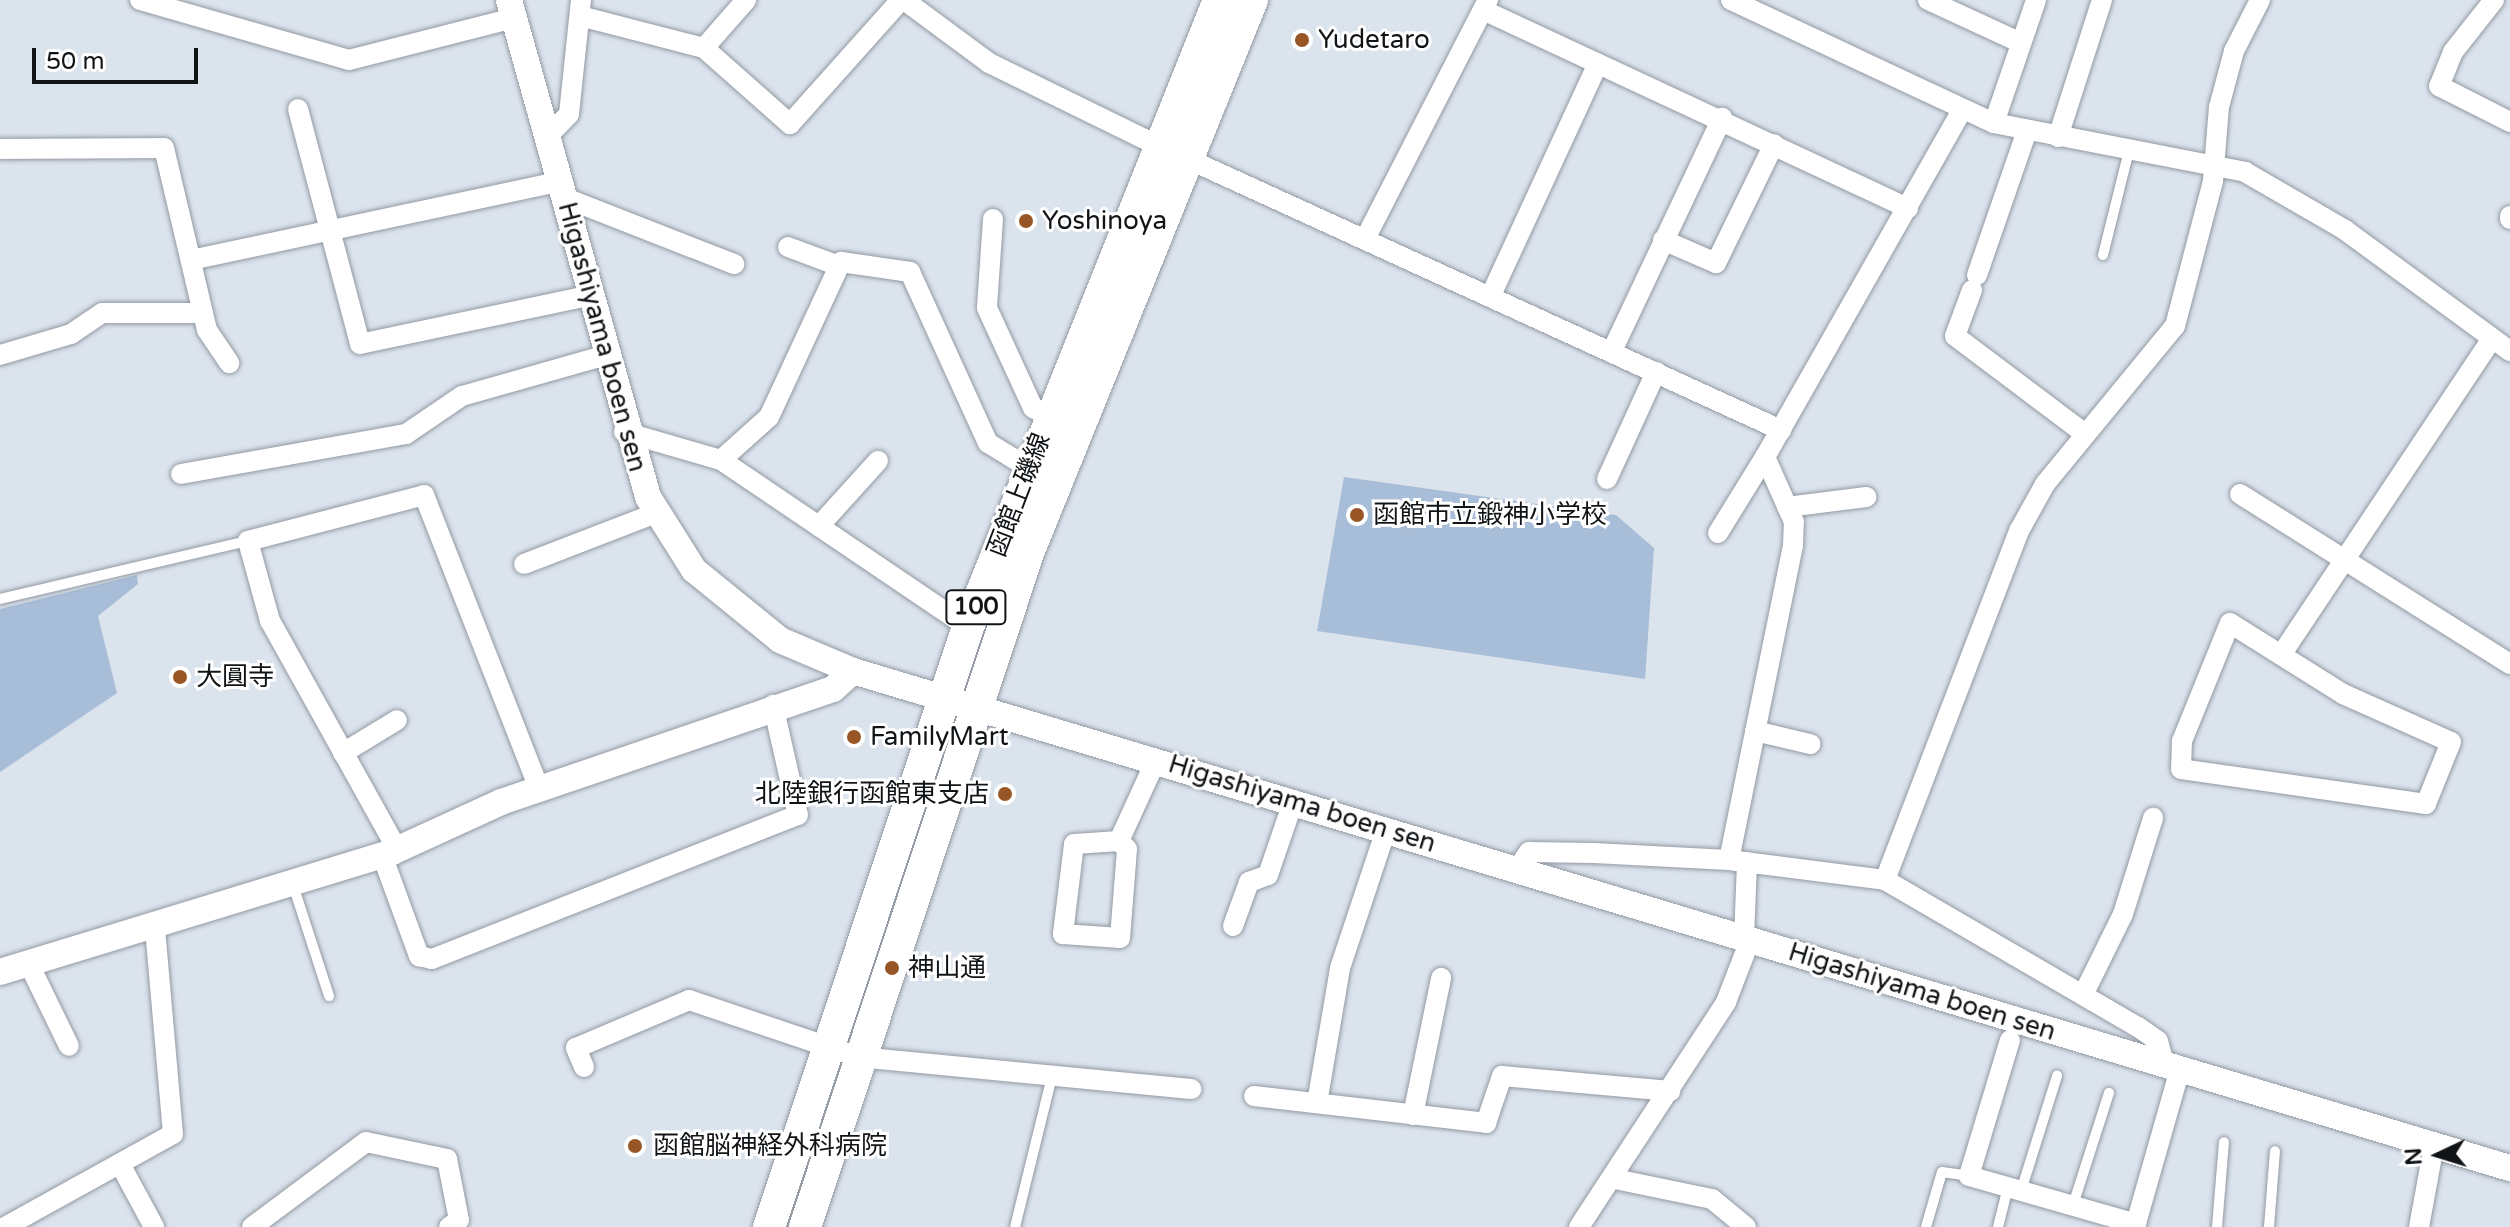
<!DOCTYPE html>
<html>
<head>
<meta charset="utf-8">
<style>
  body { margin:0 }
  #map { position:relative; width:2510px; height:1227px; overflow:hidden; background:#dbe3ed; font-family:"Varela Round","Noto Sans JP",sans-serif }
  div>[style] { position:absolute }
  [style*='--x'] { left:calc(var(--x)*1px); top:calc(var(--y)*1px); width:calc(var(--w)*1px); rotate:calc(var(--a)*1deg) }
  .green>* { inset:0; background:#a8bdd8 }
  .roads { filter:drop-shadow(0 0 2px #9299a2) drop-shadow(0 0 2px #9299a2) }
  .service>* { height:10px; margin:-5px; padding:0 5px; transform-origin:5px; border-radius:5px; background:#fff }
  .minor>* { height:20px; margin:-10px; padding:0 10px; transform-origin:10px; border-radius:10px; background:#fff }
  .tertiary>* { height:26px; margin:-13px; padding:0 13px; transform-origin:13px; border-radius:13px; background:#fff }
  .primary>* { height:32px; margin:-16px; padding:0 16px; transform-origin:16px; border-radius:16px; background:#fff }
  .dots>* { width:22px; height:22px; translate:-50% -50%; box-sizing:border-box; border:4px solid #fff; border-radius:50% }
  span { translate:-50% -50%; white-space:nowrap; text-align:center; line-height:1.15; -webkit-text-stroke:6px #fff; paint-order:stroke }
  .shield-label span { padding:2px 6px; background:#fff; border:2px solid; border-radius:6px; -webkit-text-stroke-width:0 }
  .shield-label { font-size:24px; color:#111417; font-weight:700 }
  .poi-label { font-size:26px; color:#111417 }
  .left { translate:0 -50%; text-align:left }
  .right { translate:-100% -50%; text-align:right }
  .street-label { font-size:26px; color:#111417 }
  .north { position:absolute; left:2398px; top:1115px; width:80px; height:80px; -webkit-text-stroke:6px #fff; paint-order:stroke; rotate:266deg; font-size:22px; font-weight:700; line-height:32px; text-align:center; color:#111417 }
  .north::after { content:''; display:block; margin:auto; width:28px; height:36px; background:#111417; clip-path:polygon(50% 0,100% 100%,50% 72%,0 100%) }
  .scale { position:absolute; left:32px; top:48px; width:166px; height:36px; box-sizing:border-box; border:4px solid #111417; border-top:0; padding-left:10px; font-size:24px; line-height:28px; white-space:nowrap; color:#111417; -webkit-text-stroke:6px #fff; paint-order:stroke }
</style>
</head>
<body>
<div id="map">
  <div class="green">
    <i style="clip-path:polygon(1344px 477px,1616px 515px,1654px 548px,1645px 679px,1317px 631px)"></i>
    <i style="clip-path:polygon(137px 575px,138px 584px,98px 616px,117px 693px,0 772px,0 609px)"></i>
  </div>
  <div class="roads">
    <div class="service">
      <i style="--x:2103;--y:255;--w:107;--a:-76"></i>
      <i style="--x:0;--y:599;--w:255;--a:-13.2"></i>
      <i style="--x:293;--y:885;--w:117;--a:72"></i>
      <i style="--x:2021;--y:1191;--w:121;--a:-72.6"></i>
      <i style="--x:2073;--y:1205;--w:118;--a:-72.2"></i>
      <i style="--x:1015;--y:1227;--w:155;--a:-76.2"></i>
      <i style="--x:1926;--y:1227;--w:57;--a:-73.8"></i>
      <i style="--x:1942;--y:1172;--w:27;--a:8"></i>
      <i style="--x:1998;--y:1227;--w:41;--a:-76"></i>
      <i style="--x:2217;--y:1227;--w:85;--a:-85.3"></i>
      <i style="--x:2269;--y:1227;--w:76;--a:-85.5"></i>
    </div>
    <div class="minor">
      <i style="--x:140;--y:0;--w:217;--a:16"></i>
      <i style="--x:349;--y:60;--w:170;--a:-14.3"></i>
      <i style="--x:904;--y:0;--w:106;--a:36.5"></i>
      <i style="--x:989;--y:63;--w:168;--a:26.1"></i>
      <i style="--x:1140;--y:137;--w:705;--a:24.57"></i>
      <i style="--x:1731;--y:0;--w:290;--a:25.1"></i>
      <i style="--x:1994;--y:123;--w:256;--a:11"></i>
      <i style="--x:2245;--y:172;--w:116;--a:30.1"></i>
      <i style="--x:2345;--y:230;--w:205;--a:36.3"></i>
      <i style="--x:1928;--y:0;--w:102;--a:24.8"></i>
      <i style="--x:2494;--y:0;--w:66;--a:128.3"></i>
      <i style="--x:2453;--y:52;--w:37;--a:112"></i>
      <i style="--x:2439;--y:86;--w:80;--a:26.9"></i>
      <i style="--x:1483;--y:10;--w:469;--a:25"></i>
      <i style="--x:580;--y:16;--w:128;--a:14.5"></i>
      <i style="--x:704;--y:48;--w:115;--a:41.5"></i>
      <i style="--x:790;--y:124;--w:166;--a:-48.2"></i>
      <i style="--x:704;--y:48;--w:64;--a:-48.8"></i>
      <i style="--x:298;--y:109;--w:243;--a:75.2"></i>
      <i style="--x:360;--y:344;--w:233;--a:-11.9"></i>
      <i style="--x:1994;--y:123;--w:130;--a:-71.1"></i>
      <i style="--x:2058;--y:137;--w:144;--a:-72.2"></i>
      <i style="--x:546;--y:138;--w:33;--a:-46"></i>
      <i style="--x:569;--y:114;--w:115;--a:-84"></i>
      <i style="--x:0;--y:149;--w:164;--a:-0.3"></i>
      <i style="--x:164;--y:148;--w:187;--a:76.7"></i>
      <i style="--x:207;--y:330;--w:40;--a:56"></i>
      <i style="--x:563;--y:197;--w:184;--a:21.4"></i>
      <i style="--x:2510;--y:216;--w:3;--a:90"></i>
      <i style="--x:993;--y:219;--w:89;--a:93.9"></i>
      <i style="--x:987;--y:308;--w:110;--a:65.3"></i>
      <i style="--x:1033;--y:408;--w:18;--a:27"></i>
      <i style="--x:1366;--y:237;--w:267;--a:-62.8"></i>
      <i style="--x:1663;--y:240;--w:58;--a:23.5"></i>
      <i style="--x:1716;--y:263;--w:132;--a:-64"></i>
      <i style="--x:788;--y:247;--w:54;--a:20.4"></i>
      <i style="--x:191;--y:260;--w:376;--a:-12"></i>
      <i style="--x:1977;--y:275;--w:152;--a:-70.9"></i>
      <i style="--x:1972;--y:290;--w:49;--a:110.3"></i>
      <i style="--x:1955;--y:336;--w:163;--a:37"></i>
      <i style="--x:1491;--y:295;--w:255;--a:-65.2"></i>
      <i style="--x:1612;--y:351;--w:258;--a:-64.7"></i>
      <i style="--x:0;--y:355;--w:74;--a:-16.5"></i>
      <i style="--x:71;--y:334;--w:37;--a:-34"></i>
      <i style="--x:102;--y:313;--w:101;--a:0"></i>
      <i style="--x:624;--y:432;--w:101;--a:16.1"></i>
      <i style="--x:721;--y:460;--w:298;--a:34.1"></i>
      <i style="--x:721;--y:460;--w:64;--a:-41.9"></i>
      <i style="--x:769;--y:417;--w:171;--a:-65.1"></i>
      <i style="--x:841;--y:262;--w:70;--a:8.2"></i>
      <i style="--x:910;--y:272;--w:188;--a:65.5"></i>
      <i style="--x:988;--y:443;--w:48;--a:31.4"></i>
      <i style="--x:181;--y:474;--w:229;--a:-10.1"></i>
      <i style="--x:406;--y:434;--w:68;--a:-34.2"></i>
      <i style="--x:462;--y:396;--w:147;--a:-15.8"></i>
      <i style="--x:1607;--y:479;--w:118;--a:-65.4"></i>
      <i style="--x:2240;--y:494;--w:319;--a:32.2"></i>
      <i style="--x:1787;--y:507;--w:80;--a:-7.2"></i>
      <i style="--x:819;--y:526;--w:88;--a:-47.8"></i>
      <i style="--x:1718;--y:533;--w:89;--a:-58.3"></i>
      <i style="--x:524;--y:564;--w:142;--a:-21.1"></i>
      <i style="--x:2230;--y:623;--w:133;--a:32.1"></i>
      <i style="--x:2343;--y:694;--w:118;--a:24"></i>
      <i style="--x:2451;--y:742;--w:67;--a:112"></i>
      <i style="--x:2426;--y:804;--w:247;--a:-171.9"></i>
      <i style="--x:2181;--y:769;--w:28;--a:-88"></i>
      <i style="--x:2182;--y:741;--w:127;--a:-67.9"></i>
      <i style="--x:2281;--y:655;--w:380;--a:-56.3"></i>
      <i style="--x:1755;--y:731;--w:57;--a:13.3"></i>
      <i style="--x:343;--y:753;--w:63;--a:-31.4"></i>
      <i style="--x:1119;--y:841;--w:45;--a:176.2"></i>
      <i style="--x:1074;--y:844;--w:91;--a:97"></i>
      <i style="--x:1063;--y:934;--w:57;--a:4"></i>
      <i style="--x:1120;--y:938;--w:89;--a:-85.5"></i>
      <i style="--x:1127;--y:849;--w:11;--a:-135"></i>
      <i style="--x:1119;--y:841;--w:89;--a:-65.4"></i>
      <i style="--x:397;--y:849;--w:261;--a:-119.1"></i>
      <i style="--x:270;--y:621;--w:83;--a:-105.4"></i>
      <i style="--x:248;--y:541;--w:182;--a:-14.6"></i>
      <i style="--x:424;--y:495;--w:315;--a:68.6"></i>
      <i style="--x:382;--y:855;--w:108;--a:69.9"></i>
      <i style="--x:419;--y:956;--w:13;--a:13"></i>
      <i style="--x:432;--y:959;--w:393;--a:-21.5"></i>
      <i style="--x:798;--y:815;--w:113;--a:-102.8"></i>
      <i style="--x:1729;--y:860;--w:320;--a:-78.5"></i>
      <i style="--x:1793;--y:546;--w:24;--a:-88"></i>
      <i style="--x:1794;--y:522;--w:71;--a:-114"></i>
      <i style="--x:1765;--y:457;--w:399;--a:-60.4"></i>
      <i style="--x:1517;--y:869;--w:21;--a:-55"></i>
      <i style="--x:1529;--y:852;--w:65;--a:0.9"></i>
      <i style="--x:1594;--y:853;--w:135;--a:3"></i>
      <i style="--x:1729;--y:860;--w:157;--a:7.3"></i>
      <i style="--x:1885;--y:880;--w:293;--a:30.2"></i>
      <i style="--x:2138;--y:1027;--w:24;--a:35"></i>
      <i style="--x:2158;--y:1041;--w:24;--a:75"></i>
      <i style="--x:1885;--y:880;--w:374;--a:-69"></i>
      <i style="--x:2019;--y:531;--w:54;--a:-61"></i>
      <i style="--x:2045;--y:484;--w:205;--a:-50.6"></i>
      <i style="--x:2175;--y:326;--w:150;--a:-75.3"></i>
      <i style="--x:2213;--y:181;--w:74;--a:-85.4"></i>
      <i style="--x:2219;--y:107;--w:58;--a:-75"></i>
      <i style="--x:2234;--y:51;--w:57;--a:-63"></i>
      <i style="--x:1233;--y:926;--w:47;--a:-70"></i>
      <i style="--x:1249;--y:882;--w:20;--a:-20"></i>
      <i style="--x:1268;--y:875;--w:77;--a:-71.1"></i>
      <i style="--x:1744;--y:938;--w:76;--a:-87.7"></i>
      <i style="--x:29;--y:964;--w:91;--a:64"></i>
      <i style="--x:2083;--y:995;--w:90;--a:-63.7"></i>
      <i style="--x:2123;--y:914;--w:101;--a:-72.6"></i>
      <i style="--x:2010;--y:1040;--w:142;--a:106.8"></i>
      <i style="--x:1969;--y:1176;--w:174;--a:16"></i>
      <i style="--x:584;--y:1067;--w:21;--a:-113"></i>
      <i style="--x:576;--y:1048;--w:123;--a:-23"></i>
      <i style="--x:689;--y:1000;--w:178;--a:18.6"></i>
      <i style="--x:858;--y:1057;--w:335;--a:5.5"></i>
      <i style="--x:1254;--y:1096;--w:234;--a:6.6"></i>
      <i style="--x:1486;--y:1123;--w:50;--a:-71.2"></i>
      <i style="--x:1502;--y:1076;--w:169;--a:5.1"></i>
      <i style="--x:1317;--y:1103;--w:137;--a:-80.3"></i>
      <i style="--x:1340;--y:968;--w:145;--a:-71.6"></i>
      <i style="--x:1413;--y:1115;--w:140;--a:-78.4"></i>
      <i style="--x:120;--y:1164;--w:72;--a:61.6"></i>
      <i style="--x:1615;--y:1179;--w:99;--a:11.7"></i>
      <i style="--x:1712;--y:1199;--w:44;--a:39.5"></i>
      <i style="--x:5;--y:1227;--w:192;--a:-29"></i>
      <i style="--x:173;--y:1134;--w:206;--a:-95"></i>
      <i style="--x:252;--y:1227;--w:142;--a:-36.7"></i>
      <i style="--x:366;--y:1142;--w:83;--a:11.9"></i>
      <i style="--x:447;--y:1159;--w:62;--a:78.9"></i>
      <i style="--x:459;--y:1220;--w:12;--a:145"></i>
      <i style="--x:1579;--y:1227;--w:269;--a:-56.8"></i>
      <i style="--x:1726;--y:1002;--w:66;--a:-68.8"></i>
      <i style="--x:2135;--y:1227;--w:164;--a:-74.1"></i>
      <i style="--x:2419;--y:1227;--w:83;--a:-79.6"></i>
    </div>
    <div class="tertiary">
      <i style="--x:509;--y:0;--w:516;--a:74.37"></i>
      <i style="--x:648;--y:497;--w:86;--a:57.8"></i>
      <i style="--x:694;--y:570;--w:111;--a:39.1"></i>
      <i style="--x:780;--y:640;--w:79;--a:23"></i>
      <i style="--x:853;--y:671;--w:1730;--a:16.7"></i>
      <i style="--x:0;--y:972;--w:410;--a:-17"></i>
      <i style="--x:392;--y:852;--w:120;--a:-24.6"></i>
      <i style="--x:501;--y:802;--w:351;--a:-18.8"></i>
      <i style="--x:833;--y:689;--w:27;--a:-42"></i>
    </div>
    <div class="primary">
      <i style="--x:769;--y:1227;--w:632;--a:-71.65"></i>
      <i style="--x:968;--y:627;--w:675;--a:-68.18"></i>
      <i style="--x:805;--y:1227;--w:710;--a:-71.69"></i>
      <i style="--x:1028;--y:553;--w:597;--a:-67.95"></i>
    </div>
  </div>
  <div class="dots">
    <i style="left:1302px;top:40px;background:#985526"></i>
    <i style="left:1026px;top:221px;background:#985526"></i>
    <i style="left:1357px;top:515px;background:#985526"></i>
    <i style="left:180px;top:677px;background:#985526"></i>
    <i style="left:854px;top:737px;background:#985526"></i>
    <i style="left:1005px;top:794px;background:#985526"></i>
    <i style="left:892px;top:968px;background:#985526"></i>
    <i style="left:635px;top:1146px;background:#985526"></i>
  </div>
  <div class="shield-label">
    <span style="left:976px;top:607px">100</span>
  </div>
  <div class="poi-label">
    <span class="left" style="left:1318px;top:40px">Yudetaro</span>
    <span class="left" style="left:1042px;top:221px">Yoshinoya</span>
    <span class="left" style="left:1373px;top:515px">函館市立鍛神小学校</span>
    <span class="left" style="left:196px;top:677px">大圓寺</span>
    <span class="left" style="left:870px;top:737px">FamilyMart</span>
    <span class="right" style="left:989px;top:794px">北陸銀行函館東支店</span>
    <span class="left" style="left:908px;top:968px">神山通</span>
    <span class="left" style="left:653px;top:1146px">函館脳神経外科病院</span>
  </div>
  <div class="street-label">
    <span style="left:602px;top:337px;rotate:75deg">Higashiyama boen sen</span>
    <span style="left:1019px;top:495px;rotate:-69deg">函館上磯線</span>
    <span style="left:1302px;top:804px;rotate:17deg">Higashiyama boen sen</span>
    <span style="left:1922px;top:992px;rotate:17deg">Higashiyama boen sen</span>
  </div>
  <div class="north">N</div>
  <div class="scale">50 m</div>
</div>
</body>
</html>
